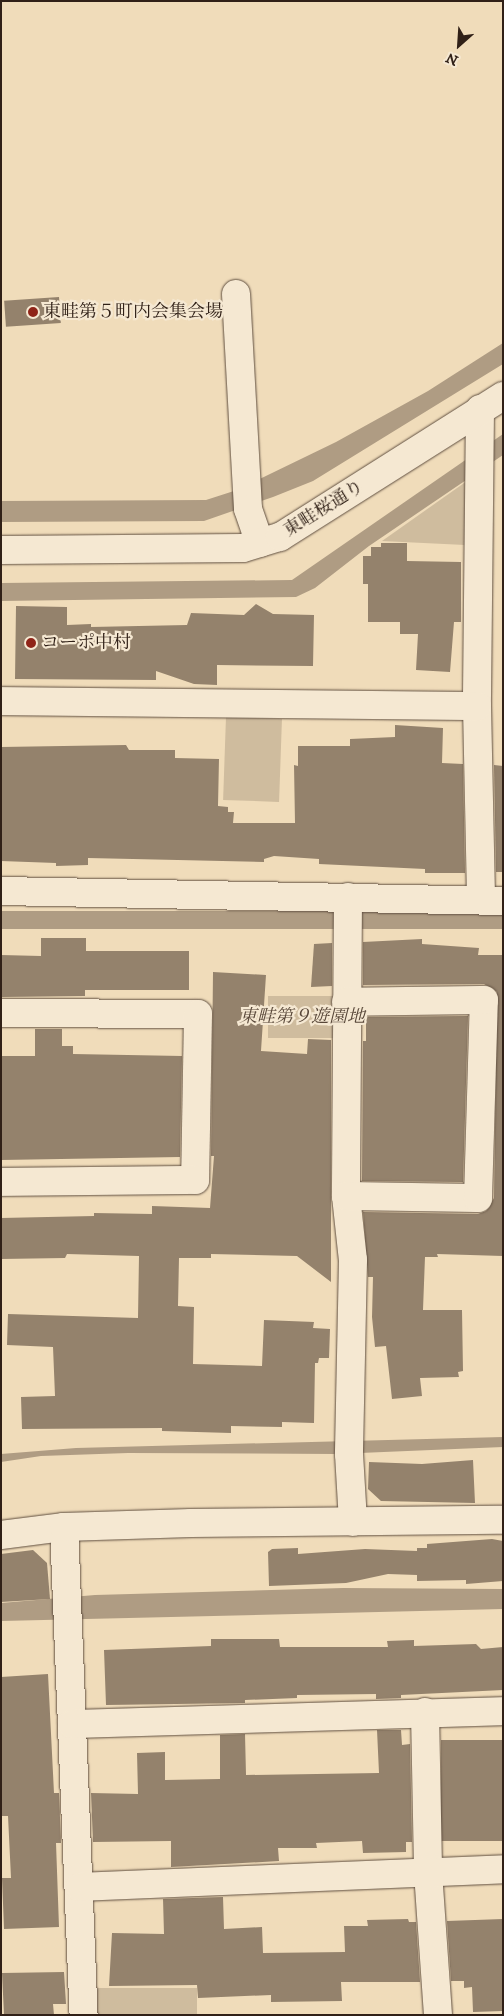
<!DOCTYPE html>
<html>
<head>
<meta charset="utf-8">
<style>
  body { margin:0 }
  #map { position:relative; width:504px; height:2016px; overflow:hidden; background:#f0dcba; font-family:"IM FELL DW Pica","Noto Serif JP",serif }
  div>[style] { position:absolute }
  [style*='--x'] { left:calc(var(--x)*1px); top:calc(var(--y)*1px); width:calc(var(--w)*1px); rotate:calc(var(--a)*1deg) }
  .green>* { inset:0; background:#cfbc9e; transform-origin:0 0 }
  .water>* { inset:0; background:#af9c83; transform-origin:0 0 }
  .building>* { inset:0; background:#94826c; transform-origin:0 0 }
  .roads { filter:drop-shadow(0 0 1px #604f40) drop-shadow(0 0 1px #604f40) }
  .street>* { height:28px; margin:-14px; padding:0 14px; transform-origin:14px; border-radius:14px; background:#f5e8d2 }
  .secondary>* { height:28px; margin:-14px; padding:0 14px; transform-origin:14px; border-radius:14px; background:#f5e8d2 }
  .dots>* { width:14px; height:14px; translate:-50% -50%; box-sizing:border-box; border:2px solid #f5e8d2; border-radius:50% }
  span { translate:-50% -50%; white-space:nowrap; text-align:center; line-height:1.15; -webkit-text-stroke:4.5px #f5e8d2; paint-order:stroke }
  .poi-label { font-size:18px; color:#302017 }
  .left { translate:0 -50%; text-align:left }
  .street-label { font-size:18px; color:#302017 }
  .park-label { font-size:18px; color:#584739; font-style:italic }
  .frame { position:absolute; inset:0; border:2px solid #302017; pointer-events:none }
  .north { position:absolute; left:434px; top:20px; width:50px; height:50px; -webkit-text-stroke:4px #f5e8d2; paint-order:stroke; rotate:206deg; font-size:14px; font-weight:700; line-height:20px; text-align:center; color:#302017 }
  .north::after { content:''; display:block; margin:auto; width:18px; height:22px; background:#302017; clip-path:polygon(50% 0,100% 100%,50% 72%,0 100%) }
</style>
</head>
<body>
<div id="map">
  <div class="green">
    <i style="clip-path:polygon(467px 481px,465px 545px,382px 541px)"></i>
    <i style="left:226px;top:717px;width:56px;height:83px;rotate:2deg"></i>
    <i style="left:268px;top:996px;width:68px;height:42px"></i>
    <i style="left:197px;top:1988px;width:27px;height:102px;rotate:90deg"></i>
  </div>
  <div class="water">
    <i style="clip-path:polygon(503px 343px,503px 364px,313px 481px,273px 497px,204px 521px,1px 522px,1px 501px,206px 500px,237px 490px,336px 442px,428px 391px)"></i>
    <i style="clip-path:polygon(503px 434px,503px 455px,369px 546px,315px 588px,296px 597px,1px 601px,1px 583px,292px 580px)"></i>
    <i style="left:1px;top:911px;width:502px;height:18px"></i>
    <i style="clip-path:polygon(503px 1437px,503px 1447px,336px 1454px,128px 1453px,41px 1456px,1px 1462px,1px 1454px,76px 1448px)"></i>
    <i style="clip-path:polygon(343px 1588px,503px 1589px,503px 1609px,1px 1621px,1px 1603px,95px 1595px)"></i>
  </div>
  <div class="building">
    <i style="left:59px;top:297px;width:26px;height:55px;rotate:86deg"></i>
    <i style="clip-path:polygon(381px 543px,407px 543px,407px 561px,461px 562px,461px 622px,454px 622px,450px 672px,416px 670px,418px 634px,400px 634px,400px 622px,368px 622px,368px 584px,363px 584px,363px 556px,371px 556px,371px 547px,381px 547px)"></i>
    <i style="clip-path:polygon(256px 604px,273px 614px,314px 615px,313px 666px,217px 665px,217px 685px,194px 684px,156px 671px,156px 680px,15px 679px,16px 606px,67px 607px,67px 625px,91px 624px,91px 627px,187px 625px,191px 613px,244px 615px)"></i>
    <i style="clip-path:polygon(395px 725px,443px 728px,442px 763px,463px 764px,465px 873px,425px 873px,425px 869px,319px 864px,319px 859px,274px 856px,264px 859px,264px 862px,88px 858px,88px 865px,56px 866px,56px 863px,1px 861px,1px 747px,126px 745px,129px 750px,175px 750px,175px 758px,219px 759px,218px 806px,228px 807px,228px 812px,234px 812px,233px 823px,295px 823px,294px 765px,298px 766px,298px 746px,350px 746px,350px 739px,395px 737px)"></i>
    <i style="clip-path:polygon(494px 765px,503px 766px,503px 872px,496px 872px)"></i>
    <i style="clip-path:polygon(41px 938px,86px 938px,86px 951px,189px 951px,189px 990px,85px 990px,85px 996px,1px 997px,1px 955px,41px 956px)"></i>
    <i style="clip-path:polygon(422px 939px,422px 944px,479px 948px,478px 955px,503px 955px,503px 1256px,437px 1254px,438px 1257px,425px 1257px,423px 1310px,462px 1310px,463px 1371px,458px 1372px,459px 1377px,420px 1378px,422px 1396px,392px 1399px,386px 1346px,375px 1347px,372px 1317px,373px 1277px,368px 1277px,363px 1212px,478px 1214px,486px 1211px,494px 1198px,497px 992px,484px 984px,363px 985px,363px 942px)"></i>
    <i style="clip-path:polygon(332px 943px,332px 986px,311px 987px,314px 944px)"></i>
    <i style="clip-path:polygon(213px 972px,266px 975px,261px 1051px,307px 1054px,308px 1039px,331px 1040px,331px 1282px,297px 1256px,211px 1254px,211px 1258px,179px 1258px,178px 1306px,194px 1307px,193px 1364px,262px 1366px,264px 1320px,314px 1322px,313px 1328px,330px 1329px,329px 1358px,319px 1358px,318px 1363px,315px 1363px,314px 1423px,282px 1422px,282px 1427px,231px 1426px,231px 1433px,162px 1431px,162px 1428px,22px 1429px,21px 1397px,55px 1396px,53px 1347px,7px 1345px,8px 1314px,138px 1318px,139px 1256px,67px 1254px,65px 1258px,1px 1259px,1px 1218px,94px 1216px,94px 1213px,152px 1214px,152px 1206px,210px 1208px,214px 1156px,211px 1156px)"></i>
    <i style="clip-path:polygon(468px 1016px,463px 1182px,362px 1181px,363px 1041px,366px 1041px,366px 1017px)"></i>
    <i style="clip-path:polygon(35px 1029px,62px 1029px,62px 1046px,73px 1046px,73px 1054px,182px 1056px,180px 1157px,1px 1160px,1px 1056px,35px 1056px)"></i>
    <i style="clip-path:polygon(473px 1460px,475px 1503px,381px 1501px,368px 1489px,369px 1462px,422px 1464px)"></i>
    <i style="clip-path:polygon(492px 1539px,503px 1541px,503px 1581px,466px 1584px,466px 1580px,417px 1581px,417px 1575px,388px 1574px,346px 1583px,269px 1586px,268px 1552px,272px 1549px,298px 1548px,298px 1554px,365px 1549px,417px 1551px,417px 1548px,427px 1548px,427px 1544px)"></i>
    <i style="clip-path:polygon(33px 1550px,47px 1563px,50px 1599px,1px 1602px,1px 1554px)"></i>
    <i style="clip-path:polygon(211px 1639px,279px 1639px,280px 1647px,388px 1647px,387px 1641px,414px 1640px,414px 1646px,476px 1644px,481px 1649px,503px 1647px,503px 1690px,401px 1695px,401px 1698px,376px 1699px,376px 1694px,297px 1695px,297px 1698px,245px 1700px,245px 1703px,106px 1705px,104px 1650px,211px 1646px)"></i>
    <i style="clip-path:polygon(48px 1674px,54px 1793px,59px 1793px,61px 1843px,56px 1843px,59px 1927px,4px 1929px,2px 1878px,11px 1878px,8px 1816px,1px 1816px,1px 1677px)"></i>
    <i style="clip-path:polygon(377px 1730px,401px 1730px,402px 1745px,410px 1744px,412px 1842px,406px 1842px,406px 1852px,363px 1853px,362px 1841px,316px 1843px,317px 1848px,278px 1848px,279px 1861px,171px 1867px,171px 1841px,93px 1842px,91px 1793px,138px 1794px,137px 1753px,165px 1752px,165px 1780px,220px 1779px,220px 1735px,245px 1734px,246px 1775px,379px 1773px)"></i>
    <i style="left:503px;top:1740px;width:101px;height:62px;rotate:90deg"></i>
    <i style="clip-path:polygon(223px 1897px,224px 1929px,262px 1927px,263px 1953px,345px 1952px,344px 1926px,368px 1926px,367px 1920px,408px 1919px,409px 1922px,416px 1922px,420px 1982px,341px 1982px,342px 2001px,271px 2002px,271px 1995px,198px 1998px,197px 1985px,109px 1986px,112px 1933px,164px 1934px,163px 1899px)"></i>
    <i style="clip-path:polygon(503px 1919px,503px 2011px,473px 2012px,472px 1987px,464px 1988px,464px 1981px,451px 1981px,447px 1921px)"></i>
    <i style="clip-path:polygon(64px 1972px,66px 2004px,53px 2004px,54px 2015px,4px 2015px,2px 1973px)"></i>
  </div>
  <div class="roads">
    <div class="street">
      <i style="--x:236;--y:294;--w:215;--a:86.8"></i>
      <i style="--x:248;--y:509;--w:36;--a:71"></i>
      <i style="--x:480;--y:409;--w:297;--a:90.6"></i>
      <i style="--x:477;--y:706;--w:192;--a:88.8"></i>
      <i style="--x:1;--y:701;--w:476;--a:0.6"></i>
      <i style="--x:1;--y:891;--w:502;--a:1.14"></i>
      <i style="--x:348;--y:897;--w:299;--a:90.4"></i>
      <i style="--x:346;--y:1196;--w:64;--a:83.8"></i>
      <i style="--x:353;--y:1260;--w:194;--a:91.2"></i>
      <i style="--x:349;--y:1454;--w:68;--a:86.6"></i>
      <i style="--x:1;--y:1013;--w:197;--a:0.3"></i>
      <i style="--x:198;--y:1014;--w:166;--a:91"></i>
      <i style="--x:195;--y:1180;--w:194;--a:179.4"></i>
      <i style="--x:346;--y:1196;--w:132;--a:0.9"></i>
      <i style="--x:478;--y:1198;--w:198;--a:-88.3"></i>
      <i style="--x:484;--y:1000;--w:138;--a:179.2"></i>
      <i style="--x:64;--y:1527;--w:488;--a:87.7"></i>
      <i style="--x:1;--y:1535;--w:64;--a:-7.2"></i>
      <i style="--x:64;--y:1527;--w:127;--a:-1.8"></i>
      <i style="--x:191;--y:1523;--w:312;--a:-0.6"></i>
      <i style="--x:425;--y:1712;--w:160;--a:88.9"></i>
      <i style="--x:428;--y:1872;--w:143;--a:86"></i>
      <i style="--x:72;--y:1724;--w:431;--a:-1.7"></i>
      <i style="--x:80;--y:1887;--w:423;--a:-2.4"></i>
    </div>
    <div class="secondary">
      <i style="--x:1;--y:550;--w:242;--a:-0.5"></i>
      <i style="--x:243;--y:548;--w:39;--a:-17"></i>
      <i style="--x:280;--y:537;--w:264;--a:-32.3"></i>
    </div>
  </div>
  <div class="dots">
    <i style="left:33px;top:312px;background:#8f2418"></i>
    <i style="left:31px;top:643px;background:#8f2418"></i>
  </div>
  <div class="poi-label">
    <span class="left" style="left:43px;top:312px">東畦第５町内会集会場</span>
    <span class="left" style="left:41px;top:643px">コーポ中村</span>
  </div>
  <div class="street-label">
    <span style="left:324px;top:509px;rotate:-32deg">東畦桜通り</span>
  </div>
  <div class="park-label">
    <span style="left:302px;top:1017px">東畦第９遊園地</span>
  </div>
  <div class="frame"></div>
  <div class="north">N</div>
</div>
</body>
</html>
